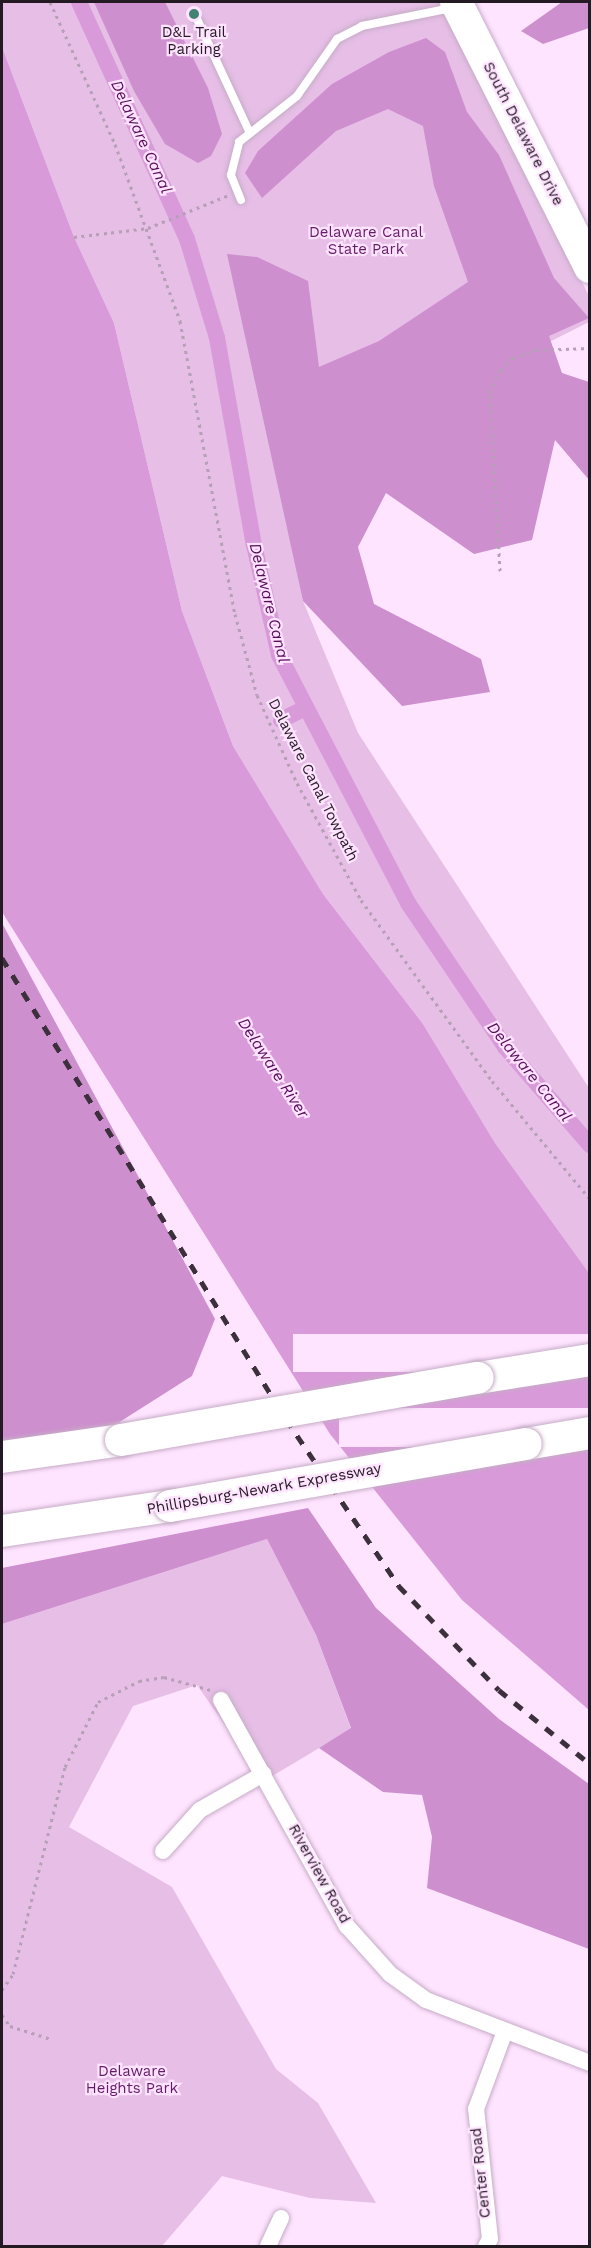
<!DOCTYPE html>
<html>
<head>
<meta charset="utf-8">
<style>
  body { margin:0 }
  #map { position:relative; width:591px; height:2248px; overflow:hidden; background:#ffe4ff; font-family:"Work Sans",sans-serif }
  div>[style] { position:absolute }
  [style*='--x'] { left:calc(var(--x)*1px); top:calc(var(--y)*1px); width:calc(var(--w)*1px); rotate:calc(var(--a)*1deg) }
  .green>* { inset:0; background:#e6bee6 }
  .forest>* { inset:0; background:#cd8fce }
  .water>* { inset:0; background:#d99ada }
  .pier>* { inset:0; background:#ffe4ff; transform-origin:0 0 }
  .canal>* { height:16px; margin:-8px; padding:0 8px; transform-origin:8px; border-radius:8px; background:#d99ada }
  .path>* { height:3px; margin-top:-1.5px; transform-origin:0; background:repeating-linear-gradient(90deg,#b5a0b5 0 3px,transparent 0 7.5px) }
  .roads { filter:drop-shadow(0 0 2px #c6acc6) drop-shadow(0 0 2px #c6acc6) }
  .lane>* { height:8px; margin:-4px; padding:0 4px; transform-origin:4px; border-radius:4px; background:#fff }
  .street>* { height:16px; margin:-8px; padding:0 8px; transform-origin:8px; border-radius:8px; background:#fff }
  .highway>* { height:32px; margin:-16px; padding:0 16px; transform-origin:16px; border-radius:16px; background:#fff }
  .rail>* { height:4.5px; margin-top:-2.25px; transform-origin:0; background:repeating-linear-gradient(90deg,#3c303c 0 10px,transparent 0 20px) }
  .bridges { filter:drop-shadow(0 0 2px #c6acc6) drop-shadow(0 0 2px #c6acc6) }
  .highway-bridge>* { height:32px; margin:-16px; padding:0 16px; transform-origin:16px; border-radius:16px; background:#fff }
  .dots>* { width:16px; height:16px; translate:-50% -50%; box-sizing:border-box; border:3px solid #ffe4ff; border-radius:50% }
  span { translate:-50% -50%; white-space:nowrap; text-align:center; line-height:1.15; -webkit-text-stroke:4.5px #ffe4ff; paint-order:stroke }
  .poi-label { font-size:15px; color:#241a24 }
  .street-label { font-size:15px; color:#241a24 }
  .park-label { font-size:15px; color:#651b69 }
  .water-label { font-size:16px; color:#580a5c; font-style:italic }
  .frame { position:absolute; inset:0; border:3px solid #241a24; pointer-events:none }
</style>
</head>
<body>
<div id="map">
  <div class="green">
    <i style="clip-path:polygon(2px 2px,442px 2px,589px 296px,589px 322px,278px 478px,303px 601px,358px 733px,589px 1088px,589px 1273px,495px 1143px,423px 1024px,323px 894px,233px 746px,182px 611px,114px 323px,74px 237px,2px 47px)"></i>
    <i style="clip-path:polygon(267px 1539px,316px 1635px,351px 1729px,264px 1781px,197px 1685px,133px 1706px,69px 1827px,172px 1887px,276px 2069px,318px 2103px,376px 2203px,310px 2198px,222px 2176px,162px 2246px,2px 2246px,2px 1624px)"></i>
  </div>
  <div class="forest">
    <i style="clip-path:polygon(94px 2px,165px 2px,208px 88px,222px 134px,211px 156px,198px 163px,165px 144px,134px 91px)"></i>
    <i style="clip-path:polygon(562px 2px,589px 2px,589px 28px,543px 44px,521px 31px)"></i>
    <i style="clip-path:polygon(426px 38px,445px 52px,467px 112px,499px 155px,554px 278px,589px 318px,549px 336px,562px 373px,589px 382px,590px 481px,555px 440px,532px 540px,474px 554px,386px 493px,358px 547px,374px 604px,481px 659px,490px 692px,402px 706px,303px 601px,227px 254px,257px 257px,308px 281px,319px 367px,379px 341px,468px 282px,434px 186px,423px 126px,388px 109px,336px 131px,262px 198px,245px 173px,258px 151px,332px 84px,389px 52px)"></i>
    <i style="clip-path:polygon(2px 923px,215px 1319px,192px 1376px,118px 1423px,81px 1434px,2px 1442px)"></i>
    <i style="clip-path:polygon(308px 1508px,376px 1608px,499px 1719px,589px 1784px,589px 1949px,427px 1888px,432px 1837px,422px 1795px,383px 1792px,319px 1748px,351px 1728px,316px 1635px,267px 1539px,2px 1624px,2px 1568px)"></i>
  </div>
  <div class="water">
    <i style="clip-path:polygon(2px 47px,74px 237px,114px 323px,182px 611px,233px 746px,323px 894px,423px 1024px,495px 1143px,589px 1273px,589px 1710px,462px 1600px,330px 1434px,2px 912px)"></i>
  </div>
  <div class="pier">
    <i style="left:589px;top:1334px;width:38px;height:296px;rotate:90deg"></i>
    <i style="left:589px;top:1408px;width:39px;height:250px;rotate:90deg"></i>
  </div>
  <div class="canal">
    <i style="--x:79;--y:2;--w:260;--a:65.5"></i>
    <i style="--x:187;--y:239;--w:103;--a:73.1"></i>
    <i style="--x:217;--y:338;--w:210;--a:79.9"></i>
    <i style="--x:254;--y:545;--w:113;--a:77.2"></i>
    <i style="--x:279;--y:655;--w:280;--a:62.5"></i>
    <i style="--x:408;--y:903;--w:174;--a:56"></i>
    <i style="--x:505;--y:1047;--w:130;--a:49.1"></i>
    <i style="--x:281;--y:720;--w:25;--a:-26"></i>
  </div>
  <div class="path">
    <i style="--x:50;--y:2;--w:156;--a:65.4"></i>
    <i style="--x:115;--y:144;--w:189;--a:69.8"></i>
    <i style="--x:180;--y:321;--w:298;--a:79.4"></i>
    <i style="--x:235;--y:614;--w:84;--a:74.8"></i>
    <i style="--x:257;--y:695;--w:97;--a:65.6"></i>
    <i style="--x:297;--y:783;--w:133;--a:61.3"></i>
    <i style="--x:361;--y:900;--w:223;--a:54.1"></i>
    <i style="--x:492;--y:1081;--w:153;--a:50.3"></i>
    <i style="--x:74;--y:237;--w:75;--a:-6.9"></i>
    <i style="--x:148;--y:228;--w:87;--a:-22.2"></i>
    <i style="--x:500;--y:571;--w:178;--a:-93.2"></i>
    <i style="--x:490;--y:393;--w:25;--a:-67"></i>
    <i style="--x:500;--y:370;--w:18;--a:-43"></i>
    <i style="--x:513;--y:358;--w:24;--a:-19"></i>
    <i style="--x:536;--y:350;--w:54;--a:-2.1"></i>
    <i style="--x:2;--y:1990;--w:19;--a:-55"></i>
    <i style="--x:13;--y:1974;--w:213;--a:-75.9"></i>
    <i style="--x:65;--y:1767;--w:73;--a:-63.1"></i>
    <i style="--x:98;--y:1702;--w:46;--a:-27.1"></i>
    <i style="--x:139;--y:1681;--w:25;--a:-9"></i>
    <i style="--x:164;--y:1677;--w:49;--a:15.5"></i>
    <i style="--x:2;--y:2015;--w:14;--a:54"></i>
    <i style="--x:10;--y:2026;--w:43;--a:17.6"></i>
  </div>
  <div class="roads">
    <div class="lane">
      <i style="--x:197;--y:19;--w:123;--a:65.1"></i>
      <i style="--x:241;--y:200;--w:27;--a:-112"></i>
      <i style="--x:231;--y:175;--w:34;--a:-76"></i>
      <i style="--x:239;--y:142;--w:74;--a:-38.4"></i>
      <i style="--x:297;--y:96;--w:70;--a:-54.9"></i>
      <i style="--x:337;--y:39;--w:28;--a:-27"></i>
      <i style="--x:362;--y:26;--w:91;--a:-11.4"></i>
    </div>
    <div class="street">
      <i style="--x:221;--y:1700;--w:259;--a:60.9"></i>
      <i style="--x:347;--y:1926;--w:64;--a:48.1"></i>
      <i style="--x:390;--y:1974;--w:44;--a:35.8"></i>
      <i style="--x:426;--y:2000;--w:176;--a:21"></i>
      <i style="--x:163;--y:1851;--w:55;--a:-47.9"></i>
      <i style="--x:200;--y:1810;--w:73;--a:-29.7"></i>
      <i style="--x:268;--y:2246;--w:31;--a:-65"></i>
      <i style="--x:486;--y:2246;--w:8;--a:-60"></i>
      <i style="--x:490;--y:2239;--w:131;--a:-96.1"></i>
      <i style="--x:476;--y:2109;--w:83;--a:-69.6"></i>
    </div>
    <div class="highway">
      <i style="--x:456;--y:2;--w:297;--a:63.2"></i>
      <i style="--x:478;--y:1378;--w:113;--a:-9.1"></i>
      <i style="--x:526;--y:1444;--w:65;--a:-9.8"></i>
      <i style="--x:2;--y:1457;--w:120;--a:-8.1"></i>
      <i style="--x:2;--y:1531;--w:170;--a:-8.5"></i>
    </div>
  </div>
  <div class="rail">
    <i style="--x:2;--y:958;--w:541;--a:58.36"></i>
    <i style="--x:286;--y:1419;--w:202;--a:55.9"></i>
    <i style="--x:399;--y:1586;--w:144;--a:46.1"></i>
    <i style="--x:499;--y:1690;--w:117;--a:39.1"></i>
  </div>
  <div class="bridges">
    <div class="highway-bridge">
      <i style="--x:121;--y:1440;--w:362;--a:-9.9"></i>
      <i style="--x:170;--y:1506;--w:361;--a:-9.9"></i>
    </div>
  </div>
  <div class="dots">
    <i style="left:194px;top:14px;background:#418273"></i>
  </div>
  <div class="poi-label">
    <span style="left:194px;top:41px">D&amp;L Trail<br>Parking</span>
  </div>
  <div class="street-label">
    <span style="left:523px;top:134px;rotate:63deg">South Delaware Drive</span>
    <span style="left:313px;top:780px;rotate:63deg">Delaware Canal Towpath</span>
    <span style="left:264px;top:1489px;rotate:-10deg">Phillipsburg-Newark Expressway</span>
    <span style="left:319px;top:1874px;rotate:61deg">Riverview Road</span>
    <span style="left:481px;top:2173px;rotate:-96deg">Center Road</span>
  </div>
  <div class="park-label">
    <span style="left:366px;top:241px">Delaware Canal<br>State Park</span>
    <span style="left:132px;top:2080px">Delaware<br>Heights Park</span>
  </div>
  <div class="water-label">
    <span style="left:141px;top:137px;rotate:65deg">Delaware Canal</span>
    <span style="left:269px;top:603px;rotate:76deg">Delaware Canal</span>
    <span style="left:273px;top:1068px;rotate:57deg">Delaware River</span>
    <span style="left:529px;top:1072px;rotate:51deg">Delaware Canal</span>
  </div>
  <div class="frame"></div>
</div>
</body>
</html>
